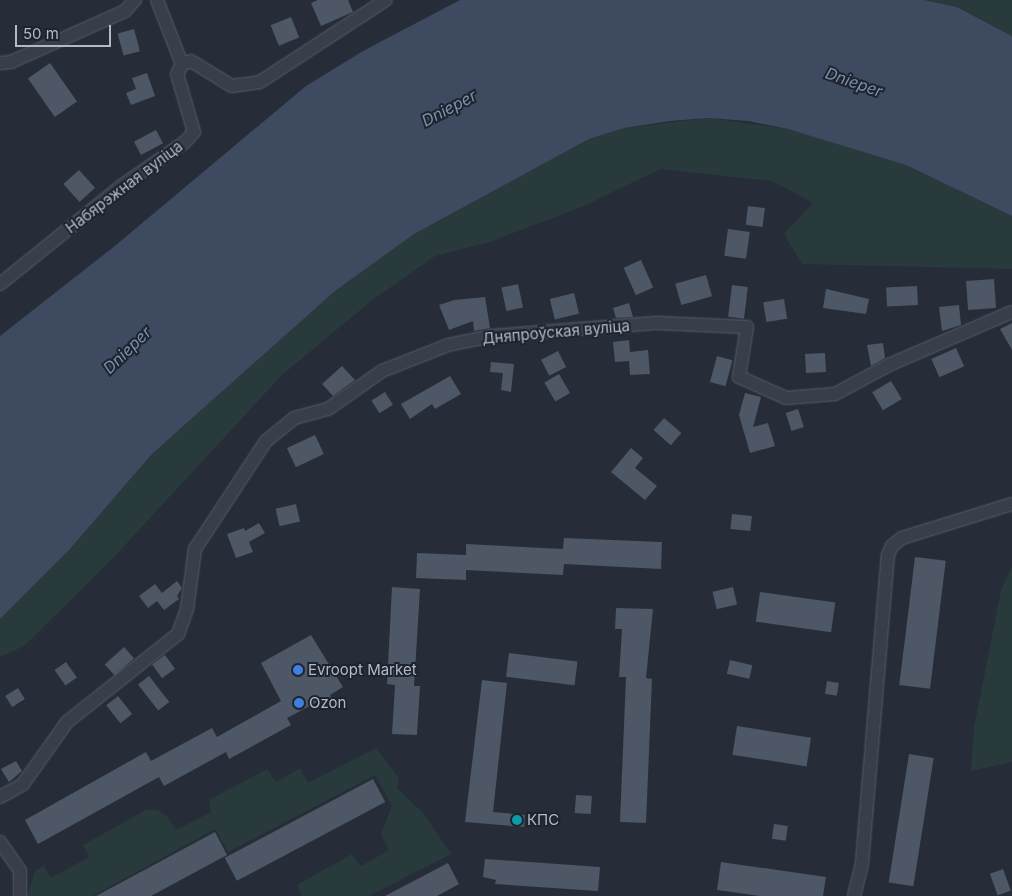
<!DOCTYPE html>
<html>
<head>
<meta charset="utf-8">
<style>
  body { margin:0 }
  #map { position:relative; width:1012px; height:896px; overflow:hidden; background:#262d39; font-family:Inter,sans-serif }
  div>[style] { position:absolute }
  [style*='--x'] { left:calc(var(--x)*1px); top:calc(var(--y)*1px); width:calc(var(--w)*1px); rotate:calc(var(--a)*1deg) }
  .green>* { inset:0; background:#283a3b }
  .water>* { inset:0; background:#3d4a60 }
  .building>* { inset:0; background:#4e5765; transform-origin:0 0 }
  .roads { filter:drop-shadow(0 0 1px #575d68) drop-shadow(0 0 1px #575d68) }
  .minor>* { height:12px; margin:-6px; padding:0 6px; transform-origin:6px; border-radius:6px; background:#393f4a }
  .dots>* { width:14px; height:14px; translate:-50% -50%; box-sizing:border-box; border:2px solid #1e242f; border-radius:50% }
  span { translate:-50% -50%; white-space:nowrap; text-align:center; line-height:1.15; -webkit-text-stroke:4px #1e242f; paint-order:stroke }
  .street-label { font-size:15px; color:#b4bac5 }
  .poi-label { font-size:15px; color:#b4bac5 }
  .left { translate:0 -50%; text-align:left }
  .water-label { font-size:16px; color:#7f90aa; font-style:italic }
  .scale { position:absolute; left:15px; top:25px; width:96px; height:22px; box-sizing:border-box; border:2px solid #b4bac5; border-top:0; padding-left:6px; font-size:15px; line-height:18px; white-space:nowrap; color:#b4bac5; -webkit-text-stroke:4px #1e242f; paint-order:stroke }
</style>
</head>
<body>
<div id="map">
  <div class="green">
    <i style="clip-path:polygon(924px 0,1012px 0,1012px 36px,958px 7px)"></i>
    <i style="clip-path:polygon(709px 118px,788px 129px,859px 149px,906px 165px,1012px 216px,1012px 269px,802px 264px,784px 234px,813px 203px,772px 181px,660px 169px,584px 206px,490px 242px,435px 256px,371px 301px,282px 375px,114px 557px,24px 646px,0 657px,0 619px,69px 550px,152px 454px,335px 291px,414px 234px,589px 139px,624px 128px)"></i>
    <i style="clip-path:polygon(1012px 567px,1012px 762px,971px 771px,974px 728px,1001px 590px)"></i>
    <i style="clip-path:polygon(376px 748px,399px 778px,397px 788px,424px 814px,451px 854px,369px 896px,302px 896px,297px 885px,352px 854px,361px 866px,389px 850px,381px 834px,392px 806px,375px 775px,228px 852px,215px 829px,93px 896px,27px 896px,35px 871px,44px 866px,51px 878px,89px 857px,83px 845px,146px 810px,157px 810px,167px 816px,176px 830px,211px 812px,209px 800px,267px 769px,276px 782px,300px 768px,308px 783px)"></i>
  </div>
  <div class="water">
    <i style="clip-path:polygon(460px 0,924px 0,957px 7px,1012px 36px,1012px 216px,906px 165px,788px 129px,748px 121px,709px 118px,670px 121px,624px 128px,589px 139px,414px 234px,335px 291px,152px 454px,69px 550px,0 619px,0 336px,116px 245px,306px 86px,363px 51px)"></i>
  </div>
  <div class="building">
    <i style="clip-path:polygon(318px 0,348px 0,353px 12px,321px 26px,311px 3px)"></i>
    <i style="left:291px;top:17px;width:22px;height:22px;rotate:68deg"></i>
    <i style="left:134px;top:29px;width:23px;height:17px;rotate:75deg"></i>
    <i style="left:50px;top:63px;width:47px;height:27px;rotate:55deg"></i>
    <i style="clip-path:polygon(147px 73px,155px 96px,131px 105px,126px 93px,136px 89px,132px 78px)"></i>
    <i style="left:156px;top:130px;width:15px;height:25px;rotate:62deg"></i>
    <i style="left:79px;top:170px;width:24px;height:21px;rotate:48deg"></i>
    <i style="left:748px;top:206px;width:17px;height:19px;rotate:7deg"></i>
    <i style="left:728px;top:229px;width:22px;height:27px;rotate:8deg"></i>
    <i style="left:641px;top:260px;width:30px;height:19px;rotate:66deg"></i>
    <i style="left:706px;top:275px;width:22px;height:32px;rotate:74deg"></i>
    <i style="left:994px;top:279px;width:29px;height:28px;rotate:86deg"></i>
    <i style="left:518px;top:284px;width:24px;height:17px;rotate:78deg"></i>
    <i style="left:732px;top:285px;width:16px;height:32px;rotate:7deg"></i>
    <i style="left:917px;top:286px;width:19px;height:31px;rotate:87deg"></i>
    <i style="clip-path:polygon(826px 289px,869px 299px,866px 314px,823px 308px)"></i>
    <i style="left:574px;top:293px;width:21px;height:25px;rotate:76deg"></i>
    <i style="clip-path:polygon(485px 297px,490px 328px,474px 331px,473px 321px,449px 330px,439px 305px,454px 300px)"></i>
    <i style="left:784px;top:299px;width:20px;height:21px;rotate:81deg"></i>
    <i style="clip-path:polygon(629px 303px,633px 317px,616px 318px,613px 308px)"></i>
    <i style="clip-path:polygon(959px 305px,961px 325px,942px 331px,939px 307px)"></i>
    <i style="clip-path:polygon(1012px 323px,1012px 350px,1000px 329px)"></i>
    <i style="clip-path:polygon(629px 340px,630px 352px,648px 350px,650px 374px,630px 375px,629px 361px,615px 362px,613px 342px)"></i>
    <i style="clip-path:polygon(883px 343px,885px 358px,871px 366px,867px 345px)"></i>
    <i style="left:956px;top:348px;width:20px;height:27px;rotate:66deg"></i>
    <i style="left:558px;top:351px;width:18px;height:19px;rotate:63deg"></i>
    <i style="left:825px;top:353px;width:19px;height:20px;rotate:87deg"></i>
    <i style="left:717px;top:356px;width:16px;height:27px;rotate:15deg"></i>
    <i style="clip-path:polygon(491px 362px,514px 364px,511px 392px,501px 390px,503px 373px,490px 372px)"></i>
    <i style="clip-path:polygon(342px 366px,355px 380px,333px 396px,322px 384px)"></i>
    <i style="left:559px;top:374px;width:22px;height:17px;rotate:60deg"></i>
    <i style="clip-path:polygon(450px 376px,461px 394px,435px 409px,432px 404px,410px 419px,401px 404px)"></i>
    <i style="left:891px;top:381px;width:21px;height:22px;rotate:59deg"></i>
    <i style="left:385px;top:392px;width:15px;height:16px;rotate:58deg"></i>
    <i style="clip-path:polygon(745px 393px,761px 397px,753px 427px,768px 423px,775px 446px,750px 453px,739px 415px)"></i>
    <i style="left:798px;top:409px;width:19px;height:13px;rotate:72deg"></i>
    <i style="left:664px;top:418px;width:23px;height:16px;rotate:41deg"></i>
    <i style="left:315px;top:435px;width:21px;height:31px;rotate:65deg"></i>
    <i style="clip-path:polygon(631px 448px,643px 458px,635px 468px,657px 486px,645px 500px,611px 472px)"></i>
    <i style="left:296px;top:504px;width:18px;height:21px;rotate:77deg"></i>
    <i style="left:732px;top:514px;width:20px;height:15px;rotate:6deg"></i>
    <i style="clip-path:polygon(259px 523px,265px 533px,249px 542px,253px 552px,236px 558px,227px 534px,244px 528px,245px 531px)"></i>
    <i style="clip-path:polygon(564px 538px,662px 542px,661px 569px,564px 564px,563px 575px,466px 570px,466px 580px,416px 578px,417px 553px,466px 555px,466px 544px,563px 549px)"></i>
    <i style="left:915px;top:557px;width:31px;height:129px;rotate:7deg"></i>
    <i style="clip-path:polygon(177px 581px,182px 588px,177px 596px,179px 599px,164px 610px,157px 601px,148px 608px,139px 596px,155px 584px,162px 593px)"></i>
    <i style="clip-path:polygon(392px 587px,420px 589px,414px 686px,420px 686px,417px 735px,392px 734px,395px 685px,387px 684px)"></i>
    <i style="left:733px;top:587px;width:18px;height:21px;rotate:77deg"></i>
    <i style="left:760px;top:592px;width:76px;height:30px;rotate:8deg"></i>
    <i style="clip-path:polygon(616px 608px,653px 609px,646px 678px,652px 679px,646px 823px,620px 822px,626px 677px,619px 677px,622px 629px,615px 629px)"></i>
    <i style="clip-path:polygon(311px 635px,343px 687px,330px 695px,332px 699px,321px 704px,319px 701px,287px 718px,291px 725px,229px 759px,226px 752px,164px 786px,159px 777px,38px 844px,25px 820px,146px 752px,151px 761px,212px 728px,217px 737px,281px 701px,261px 663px)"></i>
    <i style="left:124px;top:647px;width:15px;height:26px;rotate:48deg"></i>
    <i style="left:509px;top:653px;width:69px;height:24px;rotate:7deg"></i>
    <i style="left:165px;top:655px;width:17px;height:16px;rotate:54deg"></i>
    <i style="left:730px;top:660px;width:23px;height:14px;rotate:13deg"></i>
    <i style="left:66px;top:662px;width:19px;height:14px;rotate:55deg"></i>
    <i style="left:149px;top:676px;width:33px;height:14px;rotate:52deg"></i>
    <i style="clip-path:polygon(482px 680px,507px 683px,493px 812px,525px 815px,524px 827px,465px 822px)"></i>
    <i style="left:827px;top:681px;width:12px;height:13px;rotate:9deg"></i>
    <i style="left:18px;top:688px;width:13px;height:15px;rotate:58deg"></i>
    <i style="left:118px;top:696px;width:23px;height:15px;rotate:52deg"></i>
    <i style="left:737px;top:726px;width:75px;height:29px;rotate:9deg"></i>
    <i style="left:909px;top:754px;width:25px;height:130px;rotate:9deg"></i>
    <i style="clip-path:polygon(16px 761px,22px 771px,9px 782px,1px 769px)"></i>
    <i style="left:373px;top:779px;width:26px;height:168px;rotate:62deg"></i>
    <i style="left:576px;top:795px;width:16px;height:18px;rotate:4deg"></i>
    <i style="left:774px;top:824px;width:14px;height:15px;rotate:8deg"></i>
    <i style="clip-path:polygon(215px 832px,227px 855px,151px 896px,96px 896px)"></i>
    <i style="clip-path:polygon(485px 859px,600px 867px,598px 891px,495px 884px,496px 880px,483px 877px)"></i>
    <i style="clip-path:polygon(721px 862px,826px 877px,823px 896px,760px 896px,717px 890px)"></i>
    <i style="clip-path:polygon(448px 863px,459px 884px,437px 896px,385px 896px)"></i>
    <i style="left:1003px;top:869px;width:23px;height:14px;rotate:70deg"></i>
  </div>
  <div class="roads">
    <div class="minor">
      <i style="--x:157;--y:0;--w:69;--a:68.7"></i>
      <i style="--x:0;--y:63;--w:11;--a:-5"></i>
      <i style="--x:11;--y:62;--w:125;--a:-24.1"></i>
      <i style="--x:125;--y:11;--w:15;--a:-48"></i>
      <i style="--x:0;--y:284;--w:154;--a:-38.9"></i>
      <i style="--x:120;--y:187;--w:79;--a:-34.7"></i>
      <i style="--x:185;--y:142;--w:13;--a:-48"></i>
      <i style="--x:194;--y:132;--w:60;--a:-106.3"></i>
      <i style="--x:177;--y:74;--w:11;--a:-63"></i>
      <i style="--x:182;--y:64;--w:9;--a:-18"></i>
      <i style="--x:191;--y:61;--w:48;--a:31.4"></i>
      <i style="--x:232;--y:86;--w:28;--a:-8"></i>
      <i style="--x:260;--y:82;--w:150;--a:-33.1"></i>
      <i style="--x:0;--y:797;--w:26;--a:-29"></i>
      <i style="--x:23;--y:784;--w:76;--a:-54.6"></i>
      <i style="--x:67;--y:722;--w:142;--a:-38.4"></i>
      <i style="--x:178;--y:634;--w:27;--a:-70"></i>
      <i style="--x:187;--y:609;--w:61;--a:-82.4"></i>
      <i style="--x:195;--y:549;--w:129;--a:-56.7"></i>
      <i style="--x:266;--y:441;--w:36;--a:-39"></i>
      <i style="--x:294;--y:418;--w:35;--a:-15"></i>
      <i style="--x:328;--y:409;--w:66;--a:-35.1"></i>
      <i style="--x:382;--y:371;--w:71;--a:-21.5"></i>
      <i style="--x:448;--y:345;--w:44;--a:-11.8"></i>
      <i style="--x:491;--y:336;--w:168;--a:-4.5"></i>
      <i style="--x:658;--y:323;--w:89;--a:2.6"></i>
      <i style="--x:747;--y:327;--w:51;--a:99.1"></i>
      <i style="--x:739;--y:377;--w:51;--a:24.1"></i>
      <i style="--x:786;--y:398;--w:49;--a:-4.7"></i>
      <i style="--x:835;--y:394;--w:64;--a:-28.2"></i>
      <i style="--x:891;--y:364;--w:132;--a:-23.3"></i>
      <i style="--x:0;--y:842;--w:35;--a:55"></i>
      <i style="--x:20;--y:871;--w:25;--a:90"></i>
      <i style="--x:854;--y:896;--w:34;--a:-76"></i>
      <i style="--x:862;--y:863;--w:309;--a:-85.2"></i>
      <i style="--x:888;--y:555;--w:10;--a:-66"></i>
      <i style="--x:892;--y:546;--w:13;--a:-39"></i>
      <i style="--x:902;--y:538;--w:115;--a:-17.2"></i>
    </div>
  </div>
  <div class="dots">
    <i style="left:298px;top:670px;background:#3f7fe0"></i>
    <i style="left:299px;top:703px;background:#3f7fe0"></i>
    <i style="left:517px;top:820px;background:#0f9aa8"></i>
  </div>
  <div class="street-label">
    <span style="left:124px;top:187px;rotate:-37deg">Набярэжная вуліца</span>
    <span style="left:556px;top:332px;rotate:-5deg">Дняпроўская вуліца</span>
  </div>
  <div class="poi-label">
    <span class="left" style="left:308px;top:670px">Evroopt Market</span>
    <span class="left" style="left:309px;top:703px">Ozon</span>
    <span class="left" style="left:527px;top:820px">КПС</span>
  </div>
  <div class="water-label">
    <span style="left:854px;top:82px;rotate:19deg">Dnieper</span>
    <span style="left:449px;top:108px;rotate:-28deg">Dnieper</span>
    <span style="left:127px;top:350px;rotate:-44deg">Dnieper</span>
  </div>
  <div class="scale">50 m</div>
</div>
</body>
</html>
